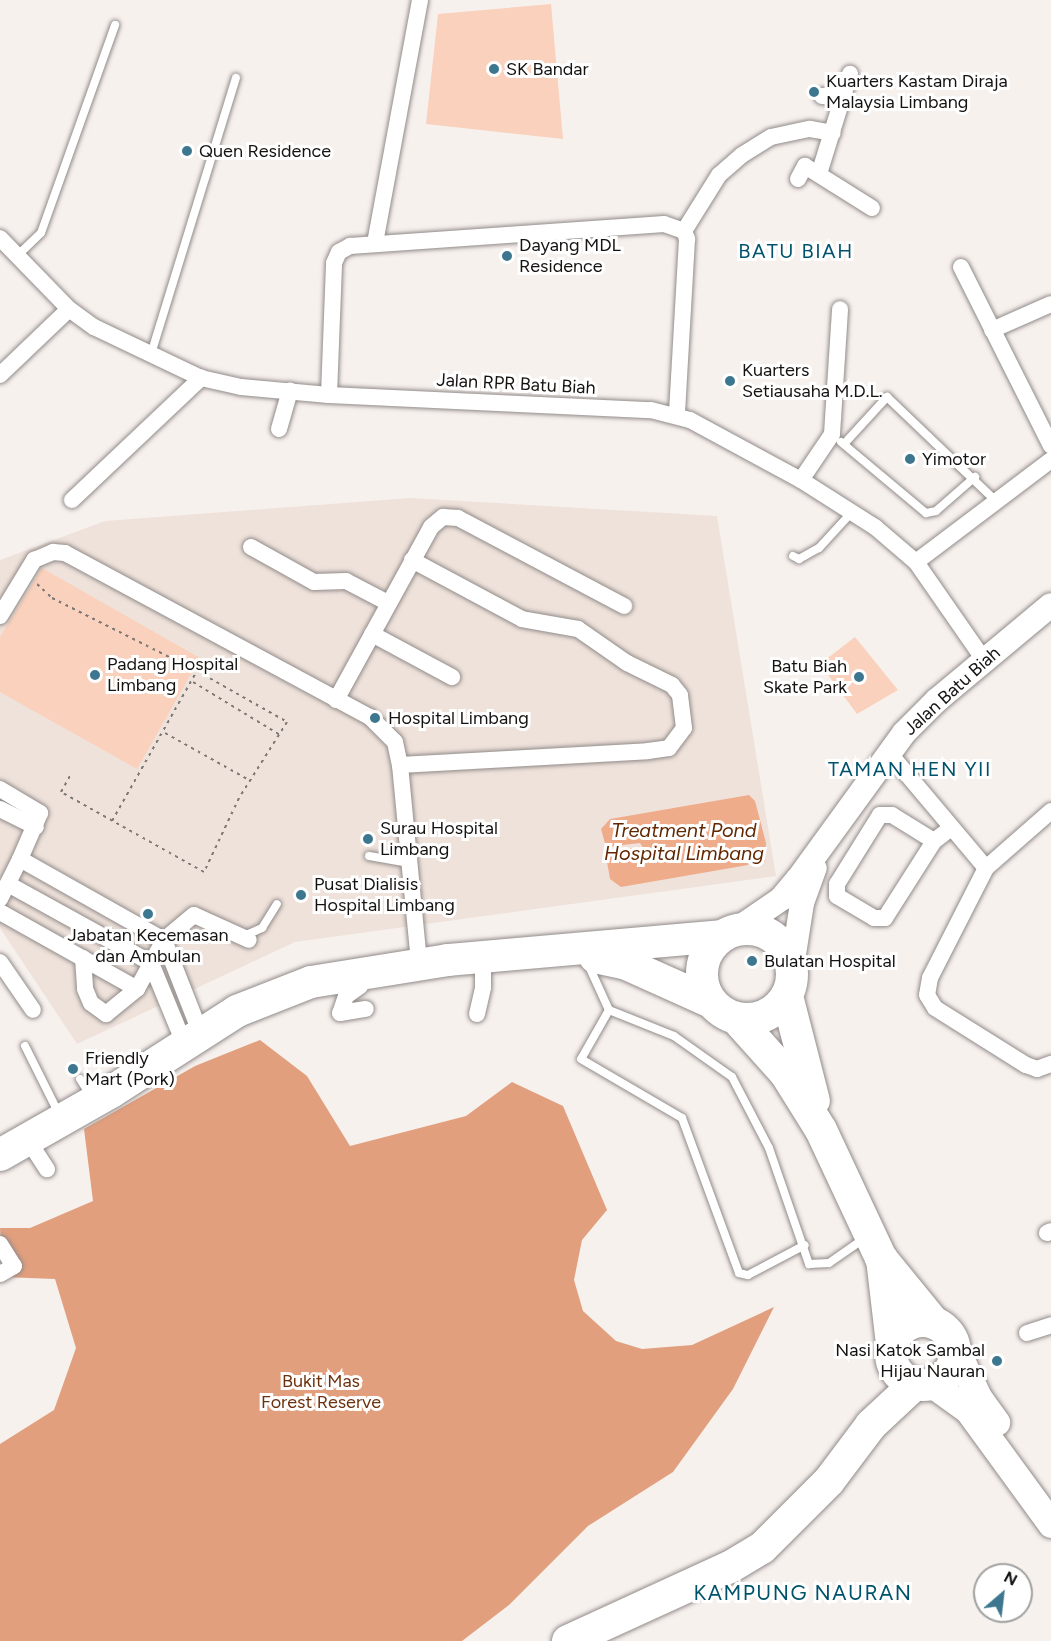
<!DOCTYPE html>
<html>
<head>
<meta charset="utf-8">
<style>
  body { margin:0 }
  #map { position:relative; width:1051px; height:1641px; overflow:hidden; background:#f7f1ee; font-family:Figtree,sans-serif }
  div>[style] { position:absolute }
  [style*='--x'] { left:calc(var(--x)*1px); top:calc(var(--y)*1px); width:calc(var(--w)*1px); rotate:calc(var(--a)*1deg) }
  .built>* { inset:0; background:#efe2db }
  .green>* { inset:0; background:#fad1bd }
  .forest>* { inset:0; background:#e19f7e }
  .water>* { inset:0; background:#efac8b }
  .path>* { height:2px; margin-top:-1px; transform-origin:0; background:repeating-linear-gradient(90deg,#7b7775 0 3px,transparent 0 7.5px) }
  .roads { filter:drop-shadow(0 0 2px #918b89) drop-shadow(0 0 2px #918b89) }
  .lane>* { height:8px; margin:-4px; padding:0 4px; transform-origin:4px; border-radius:4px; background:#fff }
  .street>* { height:16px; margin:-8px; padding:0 8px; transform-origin:8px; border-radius:8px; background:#fff }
  .secondary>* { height:24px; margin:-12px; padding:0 12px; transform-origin:12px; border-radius:12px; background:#fff }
  .primary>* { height:27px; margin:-13.5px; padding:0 13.5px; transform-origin:13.5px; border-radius:13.5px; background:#fff }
  .highway>* { height:32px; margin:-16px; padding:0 16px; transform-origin:16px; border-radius:16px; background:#fff }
  .highway>.ring { margin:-16px; padding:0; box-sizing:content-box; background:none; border:32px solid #fff; border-radius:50% }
  .dots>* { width:16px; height:16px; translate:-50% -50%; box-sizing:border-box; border:3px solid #fff; border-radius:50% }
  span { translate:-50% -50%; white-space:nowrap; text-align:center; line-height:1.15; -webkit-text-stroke:6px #fff; paint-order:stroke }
  .poi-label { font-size:18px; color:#151312 }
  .left { translate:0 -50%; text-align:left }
  .right { translate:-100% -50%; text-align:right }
  .street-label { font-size:18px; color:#151312 }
  .park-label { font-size:18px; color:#6d310d }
  .neighbourhood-label { font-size:20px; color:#00526c; letter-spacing:1.5px }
  .water-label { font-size:20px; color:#622700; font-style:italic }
  .quarter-label { font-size:21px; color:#00526c; letter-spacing:1.5px }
  .north { position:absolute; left:973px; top:1563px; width:60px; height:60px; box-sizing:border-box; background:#fff; border:2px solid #a1a1a0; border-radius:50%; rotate:28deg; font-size:16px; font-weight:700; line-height:24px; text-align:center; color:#151312 }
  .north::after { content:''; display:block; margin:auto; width:21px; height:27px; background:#3c778f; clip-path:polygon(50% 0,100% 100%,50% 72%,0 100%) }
</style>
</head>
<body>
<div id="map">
  <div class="built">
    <i style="clip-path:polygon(410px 498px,717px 516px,776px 876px,295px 942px,77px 1044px,0 928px,0 560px,105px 521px)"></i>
  </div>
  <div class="green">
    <i style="clip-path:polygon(551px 4px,563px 139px,426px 124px,438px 14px)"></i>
    <i style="clip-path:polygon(42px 568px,200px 658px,137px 769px,0 692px,0 637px)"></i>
    <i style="clip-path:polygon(855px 637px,898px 690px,857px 714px,820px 664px)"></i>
  </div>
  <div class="forest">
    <i style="clip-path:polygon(260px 1040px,307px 1076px,350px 1146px,466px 1116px,512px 1082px,563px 1106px,607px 1210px,582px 1240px,574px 1280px,583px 1311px,616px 1341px,642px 1349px,692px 1345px,774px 1307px,733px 1389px,673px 1472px,588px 1526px,509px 1605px,462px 1641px,0 1641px,0 1444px,54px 1410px,76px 1348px,55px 1279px,3px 1277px,0 1228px,30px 1228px,93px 1201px,84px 1129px,195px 1066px)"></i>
  </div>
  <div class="water">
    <i style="clip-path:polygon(749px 795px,755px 801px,766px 843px,765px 862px,621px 887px,610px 879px,605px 850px,635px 848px,641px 852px,644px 849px,640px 843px,606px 847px,601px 829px,610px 819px)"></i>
  </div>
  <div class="path">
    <i style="--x:37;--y:584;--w:21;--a:43"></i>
    <i style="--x:52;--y:598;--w:162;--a:26.7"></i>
    <i style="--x:197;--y:671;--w:103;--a:29.5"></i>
    <i style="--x:287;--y:722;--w:90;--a:122.3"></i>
    <i style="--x:239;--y:798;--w:82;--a:115.3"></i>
    <i style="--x:204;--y:872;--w:164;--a:-150.8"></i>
    <i style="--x:61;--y:792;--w:21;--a:-61"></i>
    <i style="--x:193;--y:682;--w:102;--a:31.3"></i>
    <i style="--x:165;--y:733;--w:96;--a:29.2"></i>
    <i style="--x:112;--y:821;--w:172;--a:-60.5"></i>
  </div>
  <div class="roads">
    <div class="lane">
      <i style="--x:17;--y:256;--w:33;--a:-44"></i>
      <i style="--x:41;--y:233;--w:221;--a:-70.4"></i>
      <i style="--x:151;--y:354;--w:289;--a:-72.9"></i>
      <i style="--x:841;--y:442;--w:111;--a:39.9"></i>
      <i style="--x:926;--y:513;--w:10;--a:-11"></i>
      <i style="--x:936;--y:511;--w:52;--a:-41.1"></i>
      <i style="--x:844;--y:444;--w:64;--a:-47.5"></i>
      <i style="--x:887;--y:397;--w:152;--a:43.7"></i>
      <i style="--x:793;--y:556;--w:7;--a:27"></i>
      <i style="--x:799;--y:559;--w:23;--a:-29"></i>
      <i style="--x:819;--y:548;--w:49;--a:-47.5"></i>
      <i style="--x:369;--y:856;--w:41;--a:9.9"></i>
      <i style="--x:244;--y:936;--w:20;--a:-24"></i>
      <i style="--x:262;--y:928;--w:28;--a:-58"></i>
      <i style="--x:588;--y:964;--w:51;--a:65.5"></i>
      <i style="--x:609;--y:1010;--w:70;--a:21.8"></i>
      <i style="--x:674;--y:1036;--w:71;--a:35.3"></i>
      <i style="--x:732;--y:1077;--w:80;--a:62.5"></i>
      <i style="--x:769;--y:1148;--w:123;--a:71"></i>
      <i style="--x:809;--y:1264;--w:20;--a:-3"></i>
      <i style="--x:829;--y:1263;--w:44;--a:-34.8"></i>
      <i style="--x:609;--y:1010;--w:56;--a:119.7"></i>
      <i style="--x:581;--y:1059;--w:117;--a:30.3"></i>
      <i style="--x:682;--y:1118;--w:165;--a:69.8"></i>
      <i style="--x:739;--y:1273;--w:9;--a:13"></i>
      <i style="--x:748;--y:1275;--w:64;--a:-27.8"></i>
      <i style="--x:25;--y:1046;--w:76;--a:63.4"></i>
      <i style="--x:80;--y:1079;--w:20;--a:57"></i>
    </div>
    <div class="street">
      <i style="--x:822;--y:96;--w:21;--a:3"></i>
      <i style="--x:819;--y:174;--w:105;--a:-72.8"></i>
      <i style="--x:798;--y:179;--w:15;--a:-62"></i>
      <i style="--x:805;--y:166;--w:79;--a:32.1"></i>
      <i style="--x:684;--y:231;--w:66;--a:-58"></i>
      <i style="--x:719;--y:175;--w:30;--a:-41"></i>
      <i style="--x:742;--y:155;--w:34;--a:-32"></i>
      <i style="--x:771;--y:137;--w:40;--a:-12"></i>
      <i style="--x:810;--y:129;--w:23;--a:10"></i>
      <i style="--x:0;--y:238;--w:99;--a:45.8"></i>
      <i style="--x:69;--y:309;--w:31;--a:36"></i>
      <i style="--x:94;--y:327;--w:119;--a:25.5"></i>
      <i style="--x:201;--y:378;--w:41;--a:12.7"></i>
      <i style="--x:241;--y:387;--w:88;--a:5.2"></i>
      <i style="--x:329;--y:395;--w:322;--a:2.7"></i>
      <i style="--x:651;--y:410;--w:40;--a:14.4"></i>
      <i style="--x:690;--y:420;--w:126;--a:28.4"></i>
      <i style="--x:801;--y:480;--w:88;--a:32.4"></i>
      <i style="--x:875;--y:527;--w:54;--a:40.5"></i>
      <i style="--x:916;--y:562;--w:119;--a:55.2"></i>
      <i style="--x:375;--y:243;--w:247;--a:-79.5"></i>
      <i style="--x:961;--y:267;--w:200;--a:63.3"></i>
      <i style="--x:992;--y:330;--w:64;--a:-23.8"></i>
      <i style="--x:0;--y:375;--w:95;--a:-43.7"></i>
      <i style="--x:329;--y:395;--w:132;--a:-87.8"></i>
      <i style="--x:334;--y:263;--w:12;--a:-66"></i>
      <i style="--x:339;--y:252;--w:13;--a:-29"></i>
      <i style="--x:350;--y:246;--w:315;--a:-4"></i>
      <i style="--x:664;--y:224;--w:21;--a:19"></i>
      <i style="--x:684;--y:231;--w:9;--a:69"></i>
      <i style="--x:687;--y:239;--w:176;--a:93.3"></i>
      <i style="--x:279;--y:429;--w:40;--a:-74"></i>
      <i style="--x:801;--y:480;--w:55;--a:-56"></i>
      <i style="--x:832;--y:434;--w:125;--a:-86.3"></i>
      <i style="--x:72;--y:500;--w:178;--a:-43.4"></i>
      <i style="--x:251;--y:547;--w:72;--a:29.1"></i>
      <i style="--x:314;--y:582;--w:32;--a:-2"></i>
      <i style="--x:346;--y:581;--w:47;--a:27.6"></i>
      <i style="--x:916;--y:562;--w:169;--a:-37.1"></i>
      <i style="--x:0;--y:616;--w:66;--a:-58.7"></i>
      <i style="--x:34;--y:560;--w:21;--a:-23"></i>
      <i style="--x:53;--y:552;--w:12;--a:5"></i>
      <i style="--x:65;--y:553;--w:346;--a:28.3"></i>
      <i style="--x:370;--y:717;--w:35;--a:45"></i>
      <i style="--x:395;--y:742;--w:24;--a:78"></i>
      <i style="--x:400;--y:765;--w:200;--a:84.5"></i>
      <i style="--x:372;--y:634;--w:91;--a:28.3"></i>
      <i style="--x:336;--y:700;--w:197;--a:-61.2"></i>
      <i style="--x:431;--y:527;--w:16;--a:-40"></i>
      <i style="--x:443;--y:517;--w:15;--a:4"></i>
      <i style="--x:458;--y:518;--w:188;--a:27.9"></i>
      <i style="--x:890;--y:754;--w:149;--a:49.9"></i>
      <i style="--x:400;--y:765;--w:248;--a:-3.2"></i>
      <i style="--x:648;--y:751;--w:21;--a:-8"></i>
      <i style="--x:669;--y:748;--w:25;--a:-53"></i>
      <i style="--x:684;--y:728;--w:33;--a:-97"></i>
      <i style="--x:680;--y:695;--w:13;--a:-129"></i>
      <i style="--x:672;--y:685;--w:50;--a:-153.9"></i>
      <i style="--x:627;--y:663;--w:60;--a:-145.2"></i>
      <i style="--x:578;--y:629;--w:57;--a:-169.9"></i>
      <i style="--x:522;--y:619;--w:125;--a:-151.8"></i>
      <i style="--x:0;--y:789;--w:47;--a:31"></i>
      <i style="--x:40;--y:813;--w:50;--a:113.5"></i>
      <i style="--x:0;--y:809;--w:40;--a:26.6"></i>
      <i style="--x:1051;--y:811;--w:86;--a:138.8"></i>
      <i style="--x:986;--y:868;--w:123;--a:117"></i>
      <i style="--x:930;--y:978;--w:17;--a:100"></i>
      <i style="--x:927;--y:995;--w:15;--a:58"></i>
      <i style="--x:935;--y:1008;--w:107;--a:32.1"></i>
      <i style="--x:1026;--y:1065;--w:12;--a:20"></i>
      <i style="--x:1037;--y:1069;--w:15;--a:-20"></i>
      <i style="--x:934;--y:841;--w:49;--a:-148.2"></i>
      <i style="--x:892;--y:815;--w:12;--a:180"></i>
      <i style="--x:880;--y:815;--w:81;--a:121.9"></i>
      <i style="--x:837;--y:884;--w:12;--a:90"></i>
      <i style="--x:837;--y:896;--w:43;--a:30.7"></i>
      <i style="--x:874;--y:918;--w:11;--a:0"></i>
      <i style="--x:885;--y:918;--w:91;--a:-57.5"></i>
      <i style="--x:934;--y:841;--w:20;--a:-37"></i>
      <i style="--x:8;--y:884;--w:163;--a:28.9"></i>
      <i style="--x:0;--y:899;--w:45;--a:-63.4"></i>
      <i style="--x:20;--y:859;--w:165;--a:29.4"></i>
      <i style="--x:0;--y:912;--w:157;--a:29.3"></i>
      <i style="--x:164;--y:940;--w:99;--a:68.6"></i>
      <i style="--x:83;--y:958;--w:31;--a:86"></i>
      <i style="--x:85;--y:989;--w:15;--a:67"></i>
      <i style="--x:91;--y:1003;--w:19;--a:36"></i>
      <i style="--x:106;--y:1014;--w:40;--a:-39"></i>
      <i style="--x:137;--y:989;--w:56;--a:-61.1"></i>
      <i style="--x:164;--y:940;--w:39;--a:-40"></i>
      <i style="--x:194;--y:915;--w:60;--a:24.4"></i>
      <i style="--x:0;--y:962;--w:58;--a:55.5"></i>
      <i style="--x:151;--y:963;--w:87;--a:67.6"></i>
      <i style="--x:358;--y:973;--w:13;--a:81"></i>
      <i style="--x:360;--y:986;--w:17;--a:144"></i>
      <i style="--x:346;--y:996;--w:18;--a:109"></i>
      <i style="--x:340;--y:1013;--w:26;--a:-9"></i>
      <i style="--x:477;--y:1014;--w:28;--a:-77"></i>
      <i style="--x:483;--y:987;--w:30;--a:-90"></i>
      <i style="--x:28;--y:1140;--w:35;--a:57"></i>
      <i style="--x:1047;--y:1233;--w:4;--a:-27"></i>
      <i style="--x:0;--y:1244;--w:26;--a:58"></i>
      <i style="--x:14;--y:1266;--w:16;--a:150"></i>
      <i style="--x:1027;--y:1333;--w:25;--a:-18"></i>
    </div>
    <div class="secondary">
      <i style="--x:736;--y:930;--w:55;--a:-34.6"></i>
      <i style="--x:781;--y:899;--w:26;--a:-50"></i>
      <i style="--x:798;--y:879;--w:180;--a:-54"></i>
      <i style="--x:904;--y:733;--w:47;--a:-45"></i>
      <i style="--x:937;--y:700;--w:148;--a:-39.8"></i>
      <i style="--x:792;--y:967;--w:65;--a:-81.1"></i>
      <i style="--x:802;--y:903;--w:37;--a:-70"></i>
    </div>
    <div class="primary">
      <i style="--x:955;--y:1347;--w:55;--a:65.3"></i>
      <i style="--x:978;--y:1397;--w:31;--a:54"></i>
      <i style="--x:932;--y:1384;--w:44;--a:35.8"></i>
      <i style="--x:968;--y:1410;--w:141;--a:53.9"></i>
    </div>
    <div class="highway">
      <i class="ring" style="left:702px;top:929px;width:58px;height:58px"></i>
      <i style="--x:595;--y:957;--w:30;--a:12"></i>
      <i style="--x:624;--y:963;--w:95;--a:24.1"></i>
      <i style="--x:787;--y:996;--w:108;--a:75.6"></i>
      <i style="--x:736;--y:1018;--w:75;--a:48.2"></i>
      <i style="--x:786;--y:1074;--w:66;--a:58"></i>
      <i style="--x:821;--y:1130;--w:141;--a:64.9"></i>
      <i style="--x:881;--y:1258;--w:84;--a:50.8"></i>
      <i style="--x:0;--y:1155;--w:128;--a:-29.6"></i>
      <i style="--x:111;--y:1092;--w:150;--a:-32.7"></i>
      <i style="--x:237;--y:1011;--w:79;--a:-21.4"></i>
      <i style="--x:311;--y:982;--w:139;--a:-9.1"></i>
      <i style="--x:448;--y:960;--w:275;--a:-5"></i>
      <i style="--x:882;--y:1259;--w:86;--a:83.3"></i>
      <i class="ring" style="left:891px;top:1321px;width:32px;height:32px"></i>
      <i style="--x:568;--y:1641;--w:178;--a:-24.6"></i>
      <i style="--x:730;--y:1567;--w:37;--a:-31"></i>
      <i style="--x:762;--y:1548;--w:95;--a:-45"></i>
      <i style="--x:829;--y:1481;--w:70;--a:-53.1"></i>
      <i style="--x:871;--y:1425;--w:60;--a:-43"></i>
    </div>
  </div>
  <div class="dots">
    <i style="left:494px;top:69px;background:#3c778f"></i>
    <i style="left:814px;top:92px;background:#3c778f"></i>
    <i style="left:187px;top:151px;background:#3c778f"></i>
    <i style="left:507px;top:256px;background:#3c778f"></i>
    <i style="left:730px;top:381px;background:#3c778f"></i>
    <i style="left:910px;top:459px;background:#3c778f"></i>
    <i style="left:95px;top:675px;background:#3c778f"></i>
    <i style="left:859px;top:677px;background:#3c778f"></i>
    <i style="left:375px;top:718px;background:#3c778f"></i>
    <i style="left:368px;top:839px;background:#3c778f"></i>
    <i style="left:301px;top:895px;background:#3c778f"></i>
    <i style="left:148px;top:914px;background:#3c778f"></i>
    <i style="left:752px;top:961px;background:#3c778f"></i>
    <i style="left:73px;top:1069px;background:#3c778f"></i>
    <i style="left:997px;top:1361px;background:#3c778f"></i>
  </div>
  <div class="poi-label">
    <span class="left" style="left:506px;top:69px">SK Bandar</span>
    <span class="left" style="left:826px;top:92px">Kuarters Kastam Diraja<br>Malaysia Limbang</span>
    <span class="left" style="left:199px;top:151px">Quen Residence</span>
    <span class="left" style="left:519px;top:256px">Dayang MDL<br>Residence</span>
    <span class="left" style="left:742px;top:381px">Kuarters<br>Setiausaha M.D.L.</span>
    <span class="left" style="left:922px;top:459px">Yimotor</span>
    <span class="left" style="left:107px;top:675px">Padang Hospital<br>Limbang</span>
    <span class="right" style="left:847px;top:677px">Batu Biah<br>Skate Park</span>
    <span class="left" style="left:388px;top:718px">Hospital Limbang</span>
    <span class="left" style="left:380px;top:839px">Surau Hospital<br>Limbang</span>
    <span class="left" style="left:314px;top:895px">Pusat Dialisis<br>Hospital Limbang</span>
    <span style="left:148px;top:946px">Jabatan Kecemasan<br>dan Ambulan</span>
    <span class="left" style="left:764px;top:961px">Bulatan Hospital</span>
    <span class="left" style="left:85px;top:1069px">Friendly<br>Mart (Pork)</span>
    <span class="right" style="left:985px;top:1361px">Nasi Katok Sambal<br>Hijau Nauran</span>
  </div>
  <div class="street-label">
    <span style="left:516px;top:384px;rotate:3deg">Jalan RPR Batu Biah</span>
    <span style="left:952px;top:691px;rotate:-42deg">Jalan Batu Biah</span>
  </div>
  <div class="park-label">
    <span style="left:321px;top:1392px">Bukit Mas<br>Forest Reserve</span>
  </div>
  <div class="neighbourhood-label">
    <span style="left:796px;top:251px">BATU BIAH</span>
    <span style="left:910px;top:769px">TAMAN HEN YII</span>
  </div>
  <div class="water-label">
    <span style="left:684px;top:842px">Treatment Pond<br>Hospital Limbang</span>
  </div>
  <div class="quarter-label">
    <span style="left:803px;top:1593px">KAMPUNG NAURAN</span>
  </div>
  <div class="north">N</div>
</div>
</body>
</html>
